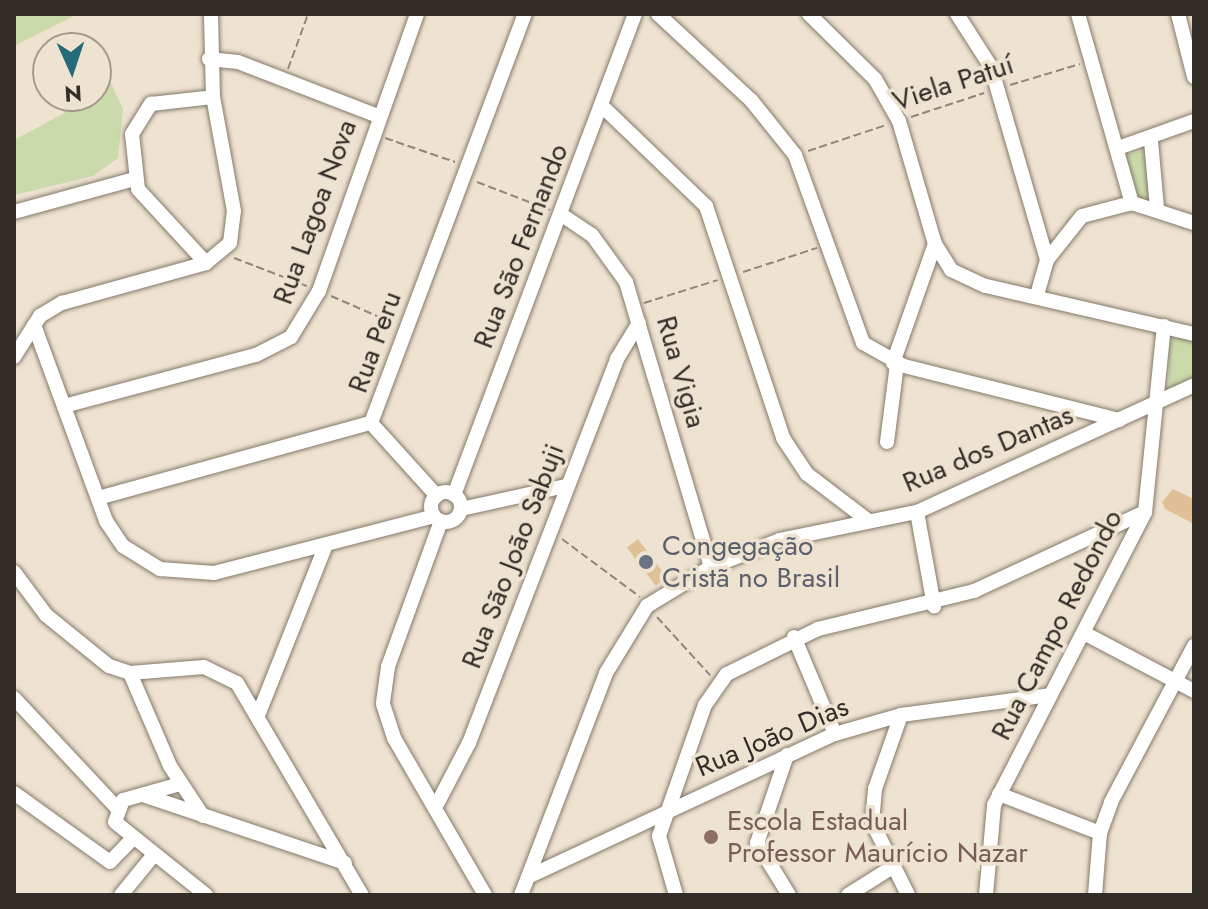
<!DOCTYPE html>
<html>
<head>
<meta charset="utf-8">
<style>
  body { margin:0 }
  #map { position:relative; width:1208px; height:909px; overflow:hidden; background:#eee2d0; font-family:Jost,sans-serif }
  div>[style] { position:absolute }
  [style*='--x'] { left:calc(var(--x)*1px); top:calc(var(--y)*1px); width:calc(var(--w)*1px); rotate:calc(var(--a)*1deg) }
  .green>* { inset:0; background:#cadaaa }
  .building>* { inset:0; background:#dfc195; transform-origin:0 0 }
  .path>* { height:2px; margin-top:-1px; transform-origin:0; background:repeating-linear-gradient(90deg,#90877b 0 8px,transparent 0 12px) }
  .roads { filter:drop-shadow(0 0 2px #847969) drop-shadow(0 0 2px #847969) }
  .minor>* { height:14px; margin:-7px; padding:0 7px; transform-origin:7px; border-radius:7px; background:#fff }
  .minor>.ring { margin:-7px; padding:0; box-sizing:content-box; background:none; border:14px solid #fff; border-radius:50% }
  .dots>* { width:22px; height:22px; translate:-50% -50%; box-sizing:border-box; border:4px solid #eee2d0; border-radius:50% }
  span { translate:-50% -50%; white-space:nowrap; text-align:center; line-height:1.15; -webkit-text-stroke:7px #eee2d0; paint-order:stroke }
  .street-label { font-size:28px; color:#322d27 }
  .worship-label { font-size:28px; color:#5b616d }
  .left { translate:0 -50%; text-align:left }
  .education-label { font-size:28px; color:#785e54 }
  .frame { position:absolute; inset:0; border:16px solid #322d27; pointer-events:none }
  .north { position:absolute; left:32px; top:32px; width:80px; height:80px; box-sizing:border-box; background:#eee2d0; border:2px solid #a39a8c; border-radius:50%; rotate:177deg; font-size:22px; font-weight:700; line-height:32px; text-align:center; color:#322d27 }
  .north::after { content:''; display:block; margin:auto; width:28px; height:36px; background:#256b7a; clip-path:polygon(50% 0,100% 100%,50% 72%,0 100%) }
</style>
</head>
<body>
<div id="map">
  <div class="green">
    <i style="clip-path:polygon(14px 14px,78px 14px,14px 46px)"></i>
    <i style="clip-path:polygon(108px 77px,123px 109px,118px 158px,93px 176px,14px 195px,14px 140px,96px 96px)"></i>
    <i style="clip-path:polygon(1148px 149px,1154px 203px,1135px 199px,1126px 155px)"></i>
    <i style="clip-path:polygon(1169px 332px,1194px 337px,1194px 381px,1169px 393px)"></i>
  </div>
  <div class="building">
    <i style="clip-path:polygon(1173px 489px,1194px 499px,1194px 524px,1165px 509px,1162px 502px)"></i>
    <i style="left:638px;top:539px;width:48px;height:14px;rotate:53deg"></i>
  </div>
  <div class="path">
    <i style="--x:288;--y:69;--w:59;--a:-70"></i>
    <i style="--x:1010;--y:85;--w:73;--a:-16.7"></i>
    <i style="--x:911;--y:117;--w:77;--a:-18.2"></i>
    <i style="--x:385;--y:138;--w:74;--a:18.9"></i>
    <i style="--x:808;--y:151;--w:82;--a:-18.4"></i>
    <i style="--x:477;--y:182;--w:78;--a:21"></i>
    <i style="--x:234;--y:258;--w:78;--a:21"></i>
    <i style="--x:743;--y:272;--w:78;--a:-18"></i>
    <i style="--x:331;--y:296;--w:70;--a:23.6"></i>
    <i style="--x:644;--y:303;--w:77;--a:-17.3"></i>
    <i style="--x:562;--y:539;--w:97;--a:36.6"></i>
    <i style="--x:657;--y:617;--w:79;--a:47.6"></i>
  </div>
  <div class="roads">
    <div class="minor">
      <i style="--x:658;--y:14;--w:127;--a:42.8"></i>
      <i style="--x:751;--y:100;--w:70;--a:51.3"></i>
      <i style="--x:795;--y:155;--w:200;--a:70.1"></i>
      <i style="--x:863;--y:343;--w:47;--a:29.3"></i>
      <i style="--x:904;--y:366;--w:222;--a:14.1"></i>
      <i style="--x:809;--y:14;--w:93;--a:44.6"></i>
      <i style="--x:875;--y:79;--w:48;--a:60.3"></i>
      <i style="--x:899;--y:121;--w:128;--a:73.7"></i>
      <i style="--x:935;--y:244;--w:31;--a:58"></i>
      <i style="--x:951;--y:270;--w:38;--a:25"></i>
      <i style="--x:986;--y:286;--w:213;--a:13"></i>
      <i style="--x:957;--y:14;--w:63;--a:57.3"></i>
      <i style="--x:991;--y:67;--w:201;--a:73.8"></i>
      <i style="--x:1078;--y:14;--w:197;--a:74.1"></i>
      <i style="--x:1178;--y:14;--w:65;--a:75.7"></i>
      <i style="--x:209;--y:59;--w:29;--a:6"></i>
      <i style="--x:238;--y:62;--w:150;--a:21.1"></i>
      <i style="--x:601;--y:105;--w:146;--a:43.9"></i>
      <i style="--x:706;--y:206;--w:244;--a:71.6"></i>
      <i style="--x:783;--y:438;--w:43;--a:56.3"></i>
      <i style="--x:807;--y:474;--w:74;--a:37.3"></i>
      <i style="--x:1151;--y:141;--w:67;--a:84.9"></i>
      <i style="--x:1118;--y:148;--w:81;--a:-19.6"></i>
      <i style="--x:14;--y:212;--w:125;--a:-15.3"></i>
      <i style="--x:562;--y:215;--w:36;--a:34"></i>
      <i style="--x:592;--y:235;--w:58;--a:54.1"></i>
      <i style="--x:626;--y:282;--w:297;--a:73.4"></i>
      <i style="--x:206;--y:263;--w:100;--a:-132.6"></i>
      <i style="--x:138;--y:189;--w:55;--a:-96.2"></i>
      <i style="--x:132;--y:134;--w:36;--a:-58"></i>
      <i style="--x:151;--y:104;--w:62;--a:-6.4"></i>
      <i style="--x:1037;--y:295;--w:36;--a:-74"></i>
      <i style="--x:1047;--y:260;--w:56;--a:-51.5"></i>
      <i style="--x:1082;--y:216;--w:52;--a:-14.6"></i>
      <i style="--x:1132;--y:203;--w:65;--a:17.9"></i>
      <i style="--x:34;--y:325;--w:209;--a:69.8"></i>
      <i style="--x:106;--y:521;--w:30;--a:56"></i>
      <i style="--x:123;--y:546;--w:44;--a:31.9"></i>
      <i style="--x:160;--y:569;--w:54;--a:4.2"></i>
      <i style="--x:214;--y:573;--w:227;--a:-14.5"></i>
      <i style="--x:14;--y:357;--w:49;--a:-57.6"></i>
      <i style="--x:40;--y:316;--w:26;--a:-31"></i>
      <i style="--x:62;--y:303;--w:149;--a:-15.5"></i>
      <i style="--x:206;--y:263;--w:31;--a:-40"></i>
      <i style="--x:230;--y:243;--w:32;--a:-83"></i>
      <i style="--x:234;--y:211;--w:116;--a:-100.4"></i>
      <i style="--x:213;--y:97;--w:83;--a:-91.4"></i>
      <i style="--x:893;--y:363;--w:126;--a:-70.6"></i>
      <i style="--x:64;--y:406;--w:199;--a:-14.9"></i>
      <i style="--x:256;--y:355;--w:39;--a:-27"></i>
      <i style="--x:291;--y:337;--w:54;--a:-58.7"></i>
      <i style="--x:319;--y:291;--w:294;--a:-70.5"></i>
      <i style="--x:371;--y:423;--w:98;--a:47.9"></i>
      <i style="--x:887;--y:442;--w:79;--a:-82.7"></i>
      <i class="ring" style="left:431px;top:492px;width:16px;height:16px"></i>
      <i style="--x:454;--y:495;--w:514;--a:-69.38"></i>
      <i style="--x:98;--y:498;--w:283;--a:-15.4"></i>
      <i style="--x:371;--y:423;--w:437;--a:-69.4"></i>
      <i style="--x:461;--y:509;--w:107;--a:-12.4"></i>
      <i style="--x:917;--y:512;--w:96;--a:79.7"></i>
      <i style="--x:441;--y:521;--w:155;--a:110"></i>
      <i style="--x:388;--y:667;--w:37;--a:98"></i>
      <i style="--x:383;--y:704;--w:36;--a:72"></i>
      <i style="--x:394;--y:738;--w:181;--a:59.9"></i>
      <i style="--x:14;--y:572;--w:54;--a:53.3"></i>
      <i style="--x:46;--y:615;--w:81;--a:39"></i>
      <i style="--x:109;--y:666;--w:22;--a:18"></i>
      <i style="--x:130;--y:673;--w:74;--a:-4.6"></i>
      <i style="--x:204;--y:667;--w:37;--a:26"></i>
      <i style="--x:237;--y:683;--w:246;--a:59.5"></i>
      <i style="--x:1084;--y:633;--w:124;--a:27.8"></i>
      <i style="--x:794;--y:637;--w:105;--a:67.1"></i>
      <i style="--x:130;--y:673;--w:101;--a:66.7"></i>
      <i style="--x:170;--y:766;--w:60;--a:56.6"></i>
      <i style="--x:14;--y:698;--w:151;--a:46.9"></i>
      <i style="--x:259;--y:713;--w:181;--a:-68.3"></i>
      <i style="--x:901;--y:715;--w:78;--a:109.4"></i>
      <i style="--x:875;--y:789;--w:33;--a:95"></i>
      <i style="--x:872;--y:822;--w:81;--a:63.7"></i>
      <i style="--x:787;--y:755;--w:93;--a:108.8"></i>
      <i style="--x:757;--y:843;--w:61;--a:58.4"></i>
      <i style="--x:180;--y:784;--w:59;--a:164.3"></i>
      <i style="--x:123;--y:800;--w:23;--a:110"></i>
      <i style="--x:115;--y:822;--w:117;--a:38.7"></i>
      <i style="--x:14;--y:793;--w:118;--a:35.7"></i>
      <i style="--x:110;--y:862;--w:29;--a:-46"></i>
      <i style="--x:999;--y:794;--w:108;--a:21.1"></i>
      <i style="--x:143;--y:795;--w:213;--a:18.6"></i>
      <i style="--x:435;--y:808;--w:73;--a:-62.4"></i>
      <i style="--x:469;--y:743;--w:412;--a:-68.9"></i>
      <i style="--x:617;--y:359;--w:42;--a:-58.6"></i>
      <i style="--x:530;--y:876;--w:336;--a:-25"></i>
      <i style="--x:835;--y:734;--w:69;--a:-16.1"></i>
      <i style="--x:901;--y:715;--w:150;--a:-7.6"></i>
      <i style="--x:121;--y:895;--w:49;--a:-50.8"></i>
      <i style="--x:521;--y:895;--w:238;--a:-69"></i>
      <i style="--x:606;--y:673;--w:79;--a:-58.5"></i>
      <i style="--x:647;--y:606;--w:75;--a:-31.4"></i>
      <i style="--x:711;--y:567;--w:74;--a:-21.4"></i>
      <i style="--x:780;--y:540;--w:140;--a:-11.6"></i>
      <i style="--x:917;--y:512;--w:305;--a:-24.6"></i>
      <i style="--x:676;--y:895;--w:61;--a:-106.1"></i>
      <i style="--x:659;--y:836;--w:139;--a:-70.7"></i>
      <i style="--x:705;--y:705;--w:38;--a:-55"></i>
      <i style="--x:727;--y:674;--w:102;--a:-26.3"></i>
      <i style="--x:818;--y:629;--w:161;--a:-13.7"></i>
      <i style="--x:974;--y:591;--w:188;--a:-24.8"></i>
      <i style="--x:848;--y:895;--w:51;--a:-32.1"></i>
      <i style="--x:986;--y:895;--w:90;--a:-84.9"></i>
      <i style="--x:994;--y:805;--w:330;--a:-62.7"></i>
      <i style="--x:1145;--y:512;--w:187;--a:-84.2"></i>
      <i style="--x:1095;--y:895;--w:62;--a:-85.4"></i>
      <i style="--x:1100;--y:833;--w:33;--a:-70"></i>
      <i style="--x:1111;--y:802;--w:177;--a:-62"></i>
    </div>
  </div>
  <div class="dots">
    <i style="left:646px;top:562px;background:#6b7280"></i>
    <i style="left:711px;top:837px;background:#8d6e63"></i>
  </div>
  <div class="street-label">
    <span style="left:953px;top:83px;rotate:-18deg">Viela Patuí</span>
    <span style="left:315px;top:212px;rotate:-70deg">Rua Lagoa Nova</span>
    <span style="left:521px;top:246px;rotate:-69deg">Rua São Fernando</span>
    <span style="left:375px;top:342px;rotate:-70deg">Rua Peru</span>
    <span style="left:681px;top:372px;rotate:74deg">Rua Vigia</span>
    <span style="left:988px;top:449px;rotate:-23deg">Rua dos Dantas</span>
    <span style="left:513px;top:556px;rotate:-69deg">Rua São João Sabuji</span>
    <span style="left:1057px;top:625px;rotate:-63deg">Rua Campo Redondo</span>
    <span style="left:772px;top:737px;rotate:-23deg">Rua João Dias</span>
  </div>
  <div class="worship-label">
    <span class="left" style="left:662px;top:562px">Congegação<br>Cristã no Brasil</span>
  </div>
  <div class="education-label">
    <span class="left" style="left:727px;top:837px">Escola Estadual<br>Professor Maurício Nazar</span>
  </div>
  <div class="frame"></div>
  <div class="north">N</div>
</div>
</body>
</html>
